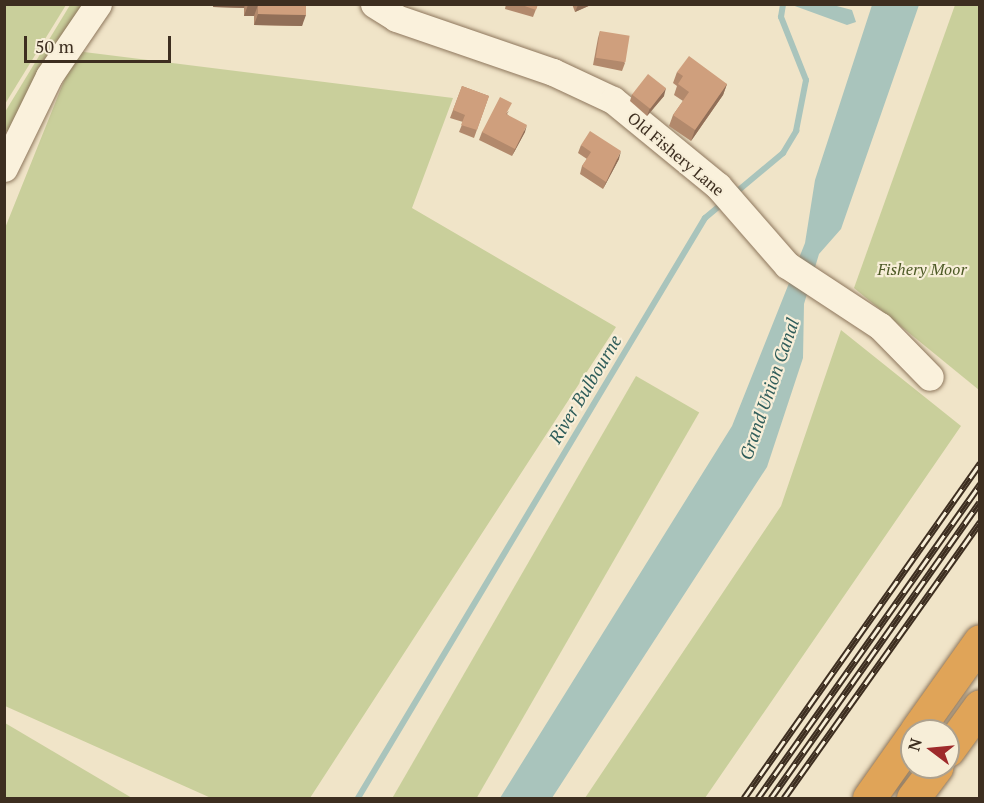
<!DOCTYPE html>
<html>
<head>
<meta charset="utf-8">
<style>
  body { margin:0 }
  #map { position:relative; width:984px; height:803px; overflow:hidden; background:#f0e4c8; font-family:"PT Serif",serif }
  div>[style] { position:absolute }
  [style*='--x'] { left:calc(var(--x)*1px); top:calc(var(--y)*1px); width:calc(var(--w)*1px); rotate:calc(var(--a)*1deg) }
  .green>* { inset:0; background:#c9cf9b; transform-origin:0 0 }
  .water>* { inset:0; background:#a9c4bc }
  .stream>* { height:6px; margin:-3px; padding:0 3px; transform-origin:3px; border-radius:3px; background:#a9c4bc }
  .roads { filter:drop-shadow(0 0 2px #8d765c) drop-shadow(0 0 2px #8d765c) }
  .minor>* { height:27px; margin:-13.5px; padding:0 13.5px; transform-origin:13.5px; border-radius:13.5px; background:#faf1dc }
  .highway>* { height:33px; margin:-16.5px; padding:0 16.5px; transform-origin:16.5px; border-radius:16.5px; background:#e0a458 }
  .rail>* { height:7px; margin-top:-3.5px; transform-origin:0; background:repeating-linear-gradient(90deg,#f7eed8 0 14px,#3d2e20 0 28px); box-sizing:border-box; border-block:2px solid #3d2e20 }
  .wall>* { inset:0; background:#b2896c }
  .shaded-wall>* { inset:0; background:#916f58 }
  .building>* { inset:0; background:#cf9f7d; transform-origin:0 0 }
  span { translate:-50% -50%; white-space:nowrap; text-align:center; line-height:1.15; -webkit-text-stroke:4.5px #f7eed8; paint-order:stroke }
  .street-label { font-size:16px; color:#3d2e20 }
  .park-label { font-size:16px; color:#4d5a26; font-style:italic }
  .water-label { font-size:18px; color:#2f5d5a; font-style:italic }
  .frame { position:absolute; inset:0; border:6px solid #3d2e20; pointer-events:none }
  .north { position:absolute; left:900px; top:719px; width:60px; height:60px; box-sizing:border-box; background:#f7eed8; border:2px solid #ada18e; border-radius:50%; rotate:286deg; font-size:16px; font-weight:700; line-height:24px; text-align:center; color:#3d2e20 }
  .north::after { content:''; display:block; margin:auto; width:21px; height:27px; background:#9e2a2b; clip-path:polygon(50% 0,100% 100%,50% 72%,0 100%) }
  .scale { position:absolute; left:24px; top:36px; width:147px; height:27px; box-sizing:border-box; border:3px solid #3d2e20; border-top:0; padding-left:8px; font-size:18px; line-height:21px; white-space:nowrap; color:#3d2e20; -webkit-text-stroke:4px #f7eed8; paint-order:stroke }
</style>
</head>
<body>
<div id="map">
  <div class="green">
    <i style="clip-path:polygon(5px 4px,66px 5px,5px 104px,4px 5px)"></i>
    <i style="clip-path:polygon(70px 5px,87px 5px,10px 132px,5px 131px,5px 112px)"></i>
    <i style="clip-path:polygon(955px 5px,979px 5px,979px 390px,854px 288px)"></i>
    <i style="clip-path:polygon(76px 51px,453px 98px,412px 208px,616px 327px,310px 798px,211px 798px,5px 706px,5px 228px)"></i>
    <i style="clip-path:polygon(841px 330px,961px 426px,705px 798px,585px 798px,781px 506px)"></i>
    <i style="left:636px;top:376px;width:73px;height:499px;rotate:30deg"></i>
    <i style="clip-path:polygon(4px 723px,5px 723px,132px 798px,5px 798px)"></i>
  </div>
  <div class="water">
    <i style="clip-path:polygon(792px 5px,833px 5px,852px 10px,856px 22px,847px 25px)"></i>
    <i style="clip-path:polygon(872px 5px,919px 5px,841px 229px,819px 254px,804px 304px,803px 358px,767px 467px,552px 798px,500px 798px,732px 426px,805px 243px,815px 180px)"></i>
  </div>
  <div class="stream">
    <i style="--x:734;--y:194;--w:64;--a:-39.9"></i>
    <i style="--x:783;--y:153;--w:26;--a:-59"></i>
    <i style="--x:796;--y:131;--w:52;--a:-78.9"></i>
    <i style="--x:806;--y:80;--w:68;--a:-111.6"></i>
    <i style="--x:781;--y:17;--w:13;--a:-81"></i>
    <i style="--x:358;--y:798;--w:676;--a:-59.11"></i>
    <i style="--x:705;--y:218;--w:25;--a:-40"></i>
  </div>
  <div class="roads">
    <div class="minor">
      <i style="--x:374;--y:4;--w:26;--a:32"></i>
      <i style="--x:396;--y:18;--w:166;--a:19"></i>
      <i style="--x:553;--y:72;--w:66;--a:25"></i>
      <i style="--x:613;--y:100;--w:136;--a:39.3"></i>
      <i style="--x:718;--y:186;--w:105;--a:48.9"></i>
      <i style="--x:787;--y:265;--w:111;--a:33.3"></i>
      <i style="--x:880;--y:326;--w:71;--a:45.6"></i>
      <i style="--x:4;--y:168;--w:102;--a:-63.9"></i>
      <i style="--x:49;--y:76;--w:87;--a:-55.8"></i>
    </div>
    <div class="highway">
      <i style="--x:916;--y:731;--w:110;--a:-54.6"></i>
      <i style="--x:948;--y:750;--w:54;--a:-54"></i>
      <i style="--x:869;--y:798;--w:75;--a:-54.8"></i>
      <i style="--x:913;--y:798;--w:39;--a:-53"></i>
    </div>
  </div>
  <div class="rail">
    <i style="--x:744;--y:798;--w:410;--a:-54.8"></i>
    <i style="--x:758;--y:798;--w:385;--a:-54.7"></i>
    <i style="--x:771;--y:798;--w:362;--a:-54.8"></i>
    <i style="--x:784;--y:798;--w:339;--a:-54.6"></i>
  </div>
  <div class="wall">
    <i style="clip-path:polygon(214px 4px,306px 4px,302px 26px,254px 25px,254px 16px,244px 16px,244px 8px,213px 7px)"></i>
    <i style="clip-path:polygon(506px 4px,538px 4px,533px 17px,505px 9px)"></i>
    <i style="clip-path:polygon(572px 4px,593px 4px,575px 12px)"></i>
    <i style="clip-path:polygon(600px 31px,625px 63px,622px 71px,593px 65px,598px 38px)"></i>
    <i style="clip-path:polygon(677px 72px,727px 84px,723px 95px,691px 141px,669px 126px,673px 115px,683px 101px,674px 95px,677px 86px,673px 83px)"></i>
    <i style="clip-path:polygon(462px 86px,489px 96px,474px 138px,459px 132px,463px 122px,450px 118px)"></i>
    <i style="clip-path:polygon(632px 94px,664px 96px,647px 116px,630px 101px)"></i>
    <i style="clip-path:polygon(509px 111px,507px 114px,525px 132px,512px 156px,479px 140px,482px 132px)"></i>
    <i style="clip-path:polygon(581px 145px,619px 159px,603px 189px,580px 174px,582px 166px,587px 159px,578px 153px)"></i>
  </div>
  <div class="shaded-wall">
    <i style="clip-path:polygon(214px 4px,245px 4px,244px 8px,213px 7px)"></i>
    <i style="clip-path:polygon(579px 4px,593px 4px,575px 12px,578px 5px)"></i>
    <i style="clip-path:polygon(248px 5px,258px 5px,254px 16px,244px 16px)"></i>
    <i style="clip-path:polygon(258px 14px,306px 15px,302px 26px,254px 25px)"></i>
    <i style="clip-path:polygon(727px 84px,723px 95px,691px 141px,695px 130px)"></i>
    <i style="clip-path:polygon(666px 88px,664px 96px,647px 116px,650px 108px)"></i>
    <i style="clip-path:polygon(527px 125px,525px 132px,512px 156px,515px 149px)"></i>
    <i style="clip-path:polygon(621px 151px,619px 159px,603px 189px,606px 182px)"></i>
  </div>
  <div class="building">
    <i style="clip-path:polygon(306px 4px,306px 15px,258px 14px,258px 5px,248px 5px)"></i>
    <i style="clip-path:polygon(519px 4px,538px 4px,536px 10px)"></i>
    <i style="left:600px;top:31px;width:30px;height:27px;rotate:9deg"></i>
    <i style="clip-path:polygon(689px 56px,727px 84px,695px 130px,673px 115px,689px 92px,678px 84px,683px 76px,677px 72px)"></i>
    <i style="left:648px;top:74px;width:23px;height:26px;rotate:38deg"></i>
    <i style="clip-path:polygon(462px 86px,489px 96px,477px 130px,461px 125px,465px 115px,453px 110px)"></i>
    <i style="clip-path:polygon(500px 97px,512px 103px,506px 114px,527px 125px,515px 149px,482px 132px)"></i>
    <i style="clip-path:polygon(590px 131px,621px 151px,606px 182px,582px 166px,591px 152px,581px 145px)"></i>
  </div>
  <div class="street-label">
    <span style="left:676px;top:154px;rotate:40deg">Old Fishery Lane</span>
  </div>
  <div class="park-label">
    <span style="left:922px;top:269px">Fishery Moor</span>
  </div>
  <div class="water-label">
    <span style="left:585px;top:389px;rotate:-59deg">River Bulbourne</span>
    <span style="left:769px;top:389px;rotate:-71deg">Grand Union Canal</span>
  </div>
  <div class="frame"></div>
  <div class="north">N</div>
  <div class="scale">50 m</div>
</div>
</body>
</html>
